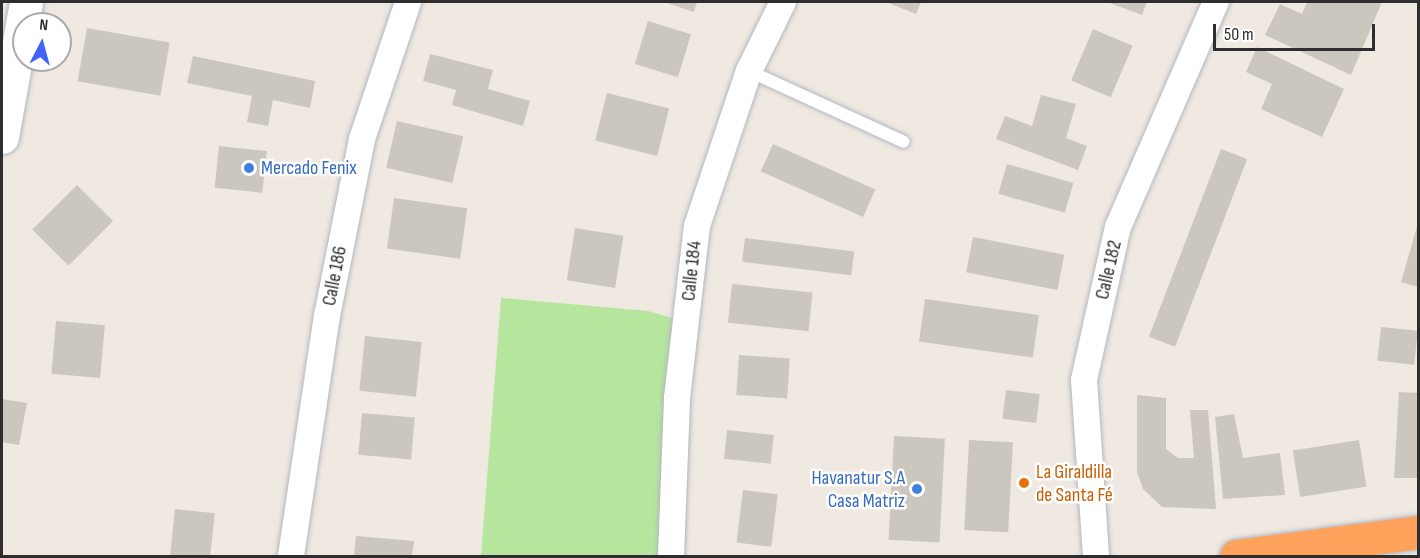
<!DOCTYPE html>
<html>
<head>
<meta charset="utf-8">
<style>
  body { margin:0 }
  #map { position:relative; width:1420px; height:558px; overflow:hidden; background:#efe9e1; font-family:"Sofia Sans Condensed",sans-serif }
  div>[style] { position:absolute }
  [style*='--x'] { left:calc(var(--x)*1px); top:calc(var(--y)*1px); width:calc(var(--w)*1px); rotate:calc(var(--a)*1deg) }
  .green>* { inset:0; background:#b6e59e }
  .building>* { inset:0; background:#cbc7bf; transform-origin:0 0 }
  .roads { filter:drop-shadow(0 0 2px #b4b7c1) drop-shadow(0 0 2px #b4b7c1) }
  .lane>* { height:12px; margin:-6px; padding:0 6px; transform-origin:6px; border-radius:6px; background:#fff }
  .street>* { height:26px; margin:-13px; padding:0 13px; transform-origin:13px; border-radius:13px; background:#fff }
  .secondary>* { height:33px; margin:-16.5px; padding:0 16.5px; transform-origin:16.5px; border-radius:16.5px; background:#fff }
  .highway>* { height:33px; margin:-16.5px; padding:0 16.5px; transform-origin:16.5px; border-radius:16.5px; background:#ffa35c }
  .dots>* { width:16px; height:16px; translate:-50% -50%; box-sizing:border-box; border:3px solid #fff; border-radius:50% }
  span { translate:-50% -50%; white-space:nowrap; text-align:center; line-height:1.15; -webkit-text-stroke:5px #fff; paint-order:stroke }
  .shop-label { font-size:20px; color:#366cbe }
  .left { translate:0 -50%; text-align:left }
  .right { translate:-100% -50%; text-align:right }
  .street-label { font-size:20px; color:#2e2e2e }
  .food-label { font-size:20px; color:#c56008 }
  .frame { position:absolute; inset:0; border:3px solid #2e2e2e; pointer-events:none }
  .north { position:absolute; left:12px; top:12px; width:60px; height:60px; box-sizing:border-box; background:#fff; border:2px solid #ababab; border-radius:50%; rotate:6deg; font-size:16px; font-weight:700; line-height:24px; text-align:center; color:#2e2e2e }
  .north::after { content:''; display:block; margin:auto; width:21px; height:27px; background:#4264fb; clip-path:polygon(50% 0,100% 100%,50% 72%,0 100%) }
  .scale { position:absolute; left:1213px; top:24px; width:162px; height:27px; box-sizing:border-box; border:3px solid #2e2e2e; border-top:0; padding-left:8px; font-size:18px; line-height:21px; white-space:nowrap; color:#2e2e2e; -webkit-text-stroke:4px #fff; paint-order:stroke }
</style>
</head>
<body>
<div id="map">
  <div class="green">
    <i style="clip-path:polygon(501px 298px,648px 311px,686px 322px,671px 556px,481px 556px)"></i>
  </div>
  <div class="building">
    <i style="clip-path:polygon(664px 2px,697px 2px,694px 12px)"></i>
    <i style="clip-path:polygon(886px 2px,921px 2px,916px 14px)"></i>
    <i style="clip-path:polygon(1107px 2px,1147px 2px,1142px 15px)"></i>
    <i style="clip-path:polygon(1307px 2px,1382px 2px,1351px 75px,1265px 35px,1280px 4px,1302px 14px)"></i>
    <i style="left:648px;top:21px;width:45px;height:45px;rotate:17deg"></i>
    <i style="left:87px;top:28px;width:84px;height:54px;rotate:10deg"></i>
    <i style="left:1093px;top:29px;width:43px;height:56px;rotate:23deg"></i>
    <i style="clip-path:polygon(1257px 47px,1344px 89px,1322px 137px,1261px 109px,1272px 84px,1246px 72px)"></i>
    <i style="clip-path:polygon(430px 54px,493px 70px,488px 89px,530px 101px,523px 126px,452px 105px,456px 90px,423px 81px)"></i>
    <i style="clip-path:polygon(193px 56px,315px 81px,310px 108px,273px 100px,268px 126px,247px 122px,252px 96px,187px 83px)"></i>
    <i style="left:607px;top:93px;width:64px;height:49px;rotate:14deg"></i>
    <i style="clip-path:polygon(1041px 95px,1076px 104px,1066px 138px,1087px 146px,1078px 170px,996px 139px,1005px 116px,1032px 126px)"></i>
    <i style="left:397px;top:121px;width:68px;height:48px;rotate:13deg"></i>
    <i style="left:773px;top:144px;width:112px;height:30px;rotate:24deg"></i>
    <i style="left:219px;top:146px;width:48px;height:42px;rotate:6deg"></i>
    <i style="left:1221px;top:149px;width:28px;height:201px;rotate:21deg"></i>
    <i style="left:1007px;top:164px;width:69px;height:31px;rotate:16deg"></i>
    <i style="left:77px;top:185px;width:51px;height:63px;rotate:45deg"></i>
    <i style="left:394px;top:198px;width:74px;height:51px;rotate:8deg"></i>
    <i style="clip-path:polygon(1418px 223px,1418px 287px,1401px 282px)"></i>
    <i style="left:575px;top:228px;width:49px;height:53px;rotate:9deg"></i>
    <i style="left:973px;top:237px;width:93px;height:36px;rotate:11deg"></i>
    <i style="left:745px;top:238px;width:110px;height:24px;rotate:7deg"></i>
    <i style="left:732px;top:284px;width:81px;height:39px;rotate:6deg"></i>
    <i style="left:925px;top:299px;width:115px;height:43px;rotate:8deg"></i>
    <i style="left:56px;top:321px;width:49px;height:53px;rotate:5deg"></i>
    <i style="left:1381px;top:327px;width:37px;height:34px;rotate:6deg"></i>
    <i style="left:365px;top:336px;width:57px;height:55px;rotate:6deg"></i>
    <i style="left:739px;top:355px;width:51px;height:40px;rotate:4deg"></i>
    <i style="left:1006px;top:390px;width:34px;height:29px;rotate:7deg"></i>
    <i style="clip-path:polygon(1399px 392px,1418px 393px,1418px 478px,1394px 478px)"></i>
    <i style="clip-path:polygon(1137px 395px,1166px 398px,1166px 449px,1178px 458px,1194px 458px,1190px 410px,1208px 410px,1216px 509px,1162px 507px,1143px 489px,1137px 472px)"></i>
    <i style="clip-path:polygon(2px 399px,27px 403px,19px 445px,2px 442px)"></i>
    <i style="left:362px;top:413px;width:53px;height:42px;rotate:5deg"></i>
    <i style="clip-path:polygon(1234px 414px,1243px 458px,1280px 453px,1285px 495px,1223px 499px,1215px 417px)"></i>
    <i style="left:727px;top:430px;width:47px;height:29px;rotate:6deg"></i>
    <i style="left:894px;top:436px;width:51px;height:104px;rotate:3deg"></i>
    <i style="left:969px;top:440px;width:44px;height:90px;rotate:3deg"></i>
    <i style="left:1359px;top:440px;width:47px;height:67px;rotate:81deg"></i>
    <i style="left:743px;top:490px;width:35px;height:53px;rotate:7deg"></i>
    <i style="left:175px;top:509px;width:40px;height:47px;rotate:6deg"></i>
    <i style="clip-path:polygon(356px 536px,414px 541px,412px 556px,354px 556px)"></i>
  </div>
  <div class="roads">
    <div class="lane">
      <i style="--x:749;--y:71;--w:170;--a:24.6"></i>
    </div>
    <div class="street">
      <i style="--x:291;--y:556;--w:243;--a:-81.5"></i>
      <i style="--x:327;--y:316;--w:180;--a:-78.8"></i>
      <i style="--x:362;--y:139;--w:145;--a:-71.4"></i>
      <i style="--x:671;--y:556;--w:158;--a:-87.8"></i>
      <i style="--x:677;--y:398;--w:173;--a:-83.4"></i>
      <i style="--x:697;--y:226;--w:163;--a:-71.5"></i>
      <i style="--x:749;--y:71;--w:77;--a:-63.8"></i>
      <i style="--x:1096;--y:556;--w:176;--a:-93.9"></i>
      <i style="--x:1084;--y:380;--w:157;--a:-77.5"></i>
      <i style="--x:1118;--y:227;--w:245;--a:-66.5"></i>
    </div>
    <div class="secondary">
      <i style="--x:2;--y:137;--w:137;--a:-79.9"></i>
    </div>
    <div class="highway">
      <i style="--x:1236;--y:556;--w:184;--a:-7.5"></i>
    </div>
  </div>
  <div class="dots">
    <i style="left:249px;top:168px;background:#3f7fe0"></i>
    <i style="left:1024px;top:483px;background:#e8710a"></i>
    <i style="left:917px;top:489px;background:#3f7fe0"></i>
  </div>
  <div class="shop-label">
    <span class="left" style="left:261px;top:168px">Mercado Fenix</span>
    <span class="right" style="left:905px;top:490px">Havanatur S.A<br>Casa Matriz</span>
  </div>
  <div class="street-label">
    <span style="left:1109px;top:270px;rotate:-77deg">Calle 182</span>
    <span style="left:692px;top:271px;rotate:-84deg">Calle 184</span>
    <span style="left:335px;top:276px;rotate:-79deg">Calle 186</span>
  </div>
  <div class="food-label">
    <span class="left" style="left:1036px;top:484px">La Giraldilla<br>de Santa Fé</span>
  </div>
  <div class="frame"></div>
  <div class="north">N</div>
  <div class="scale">50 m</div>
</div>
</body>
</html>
